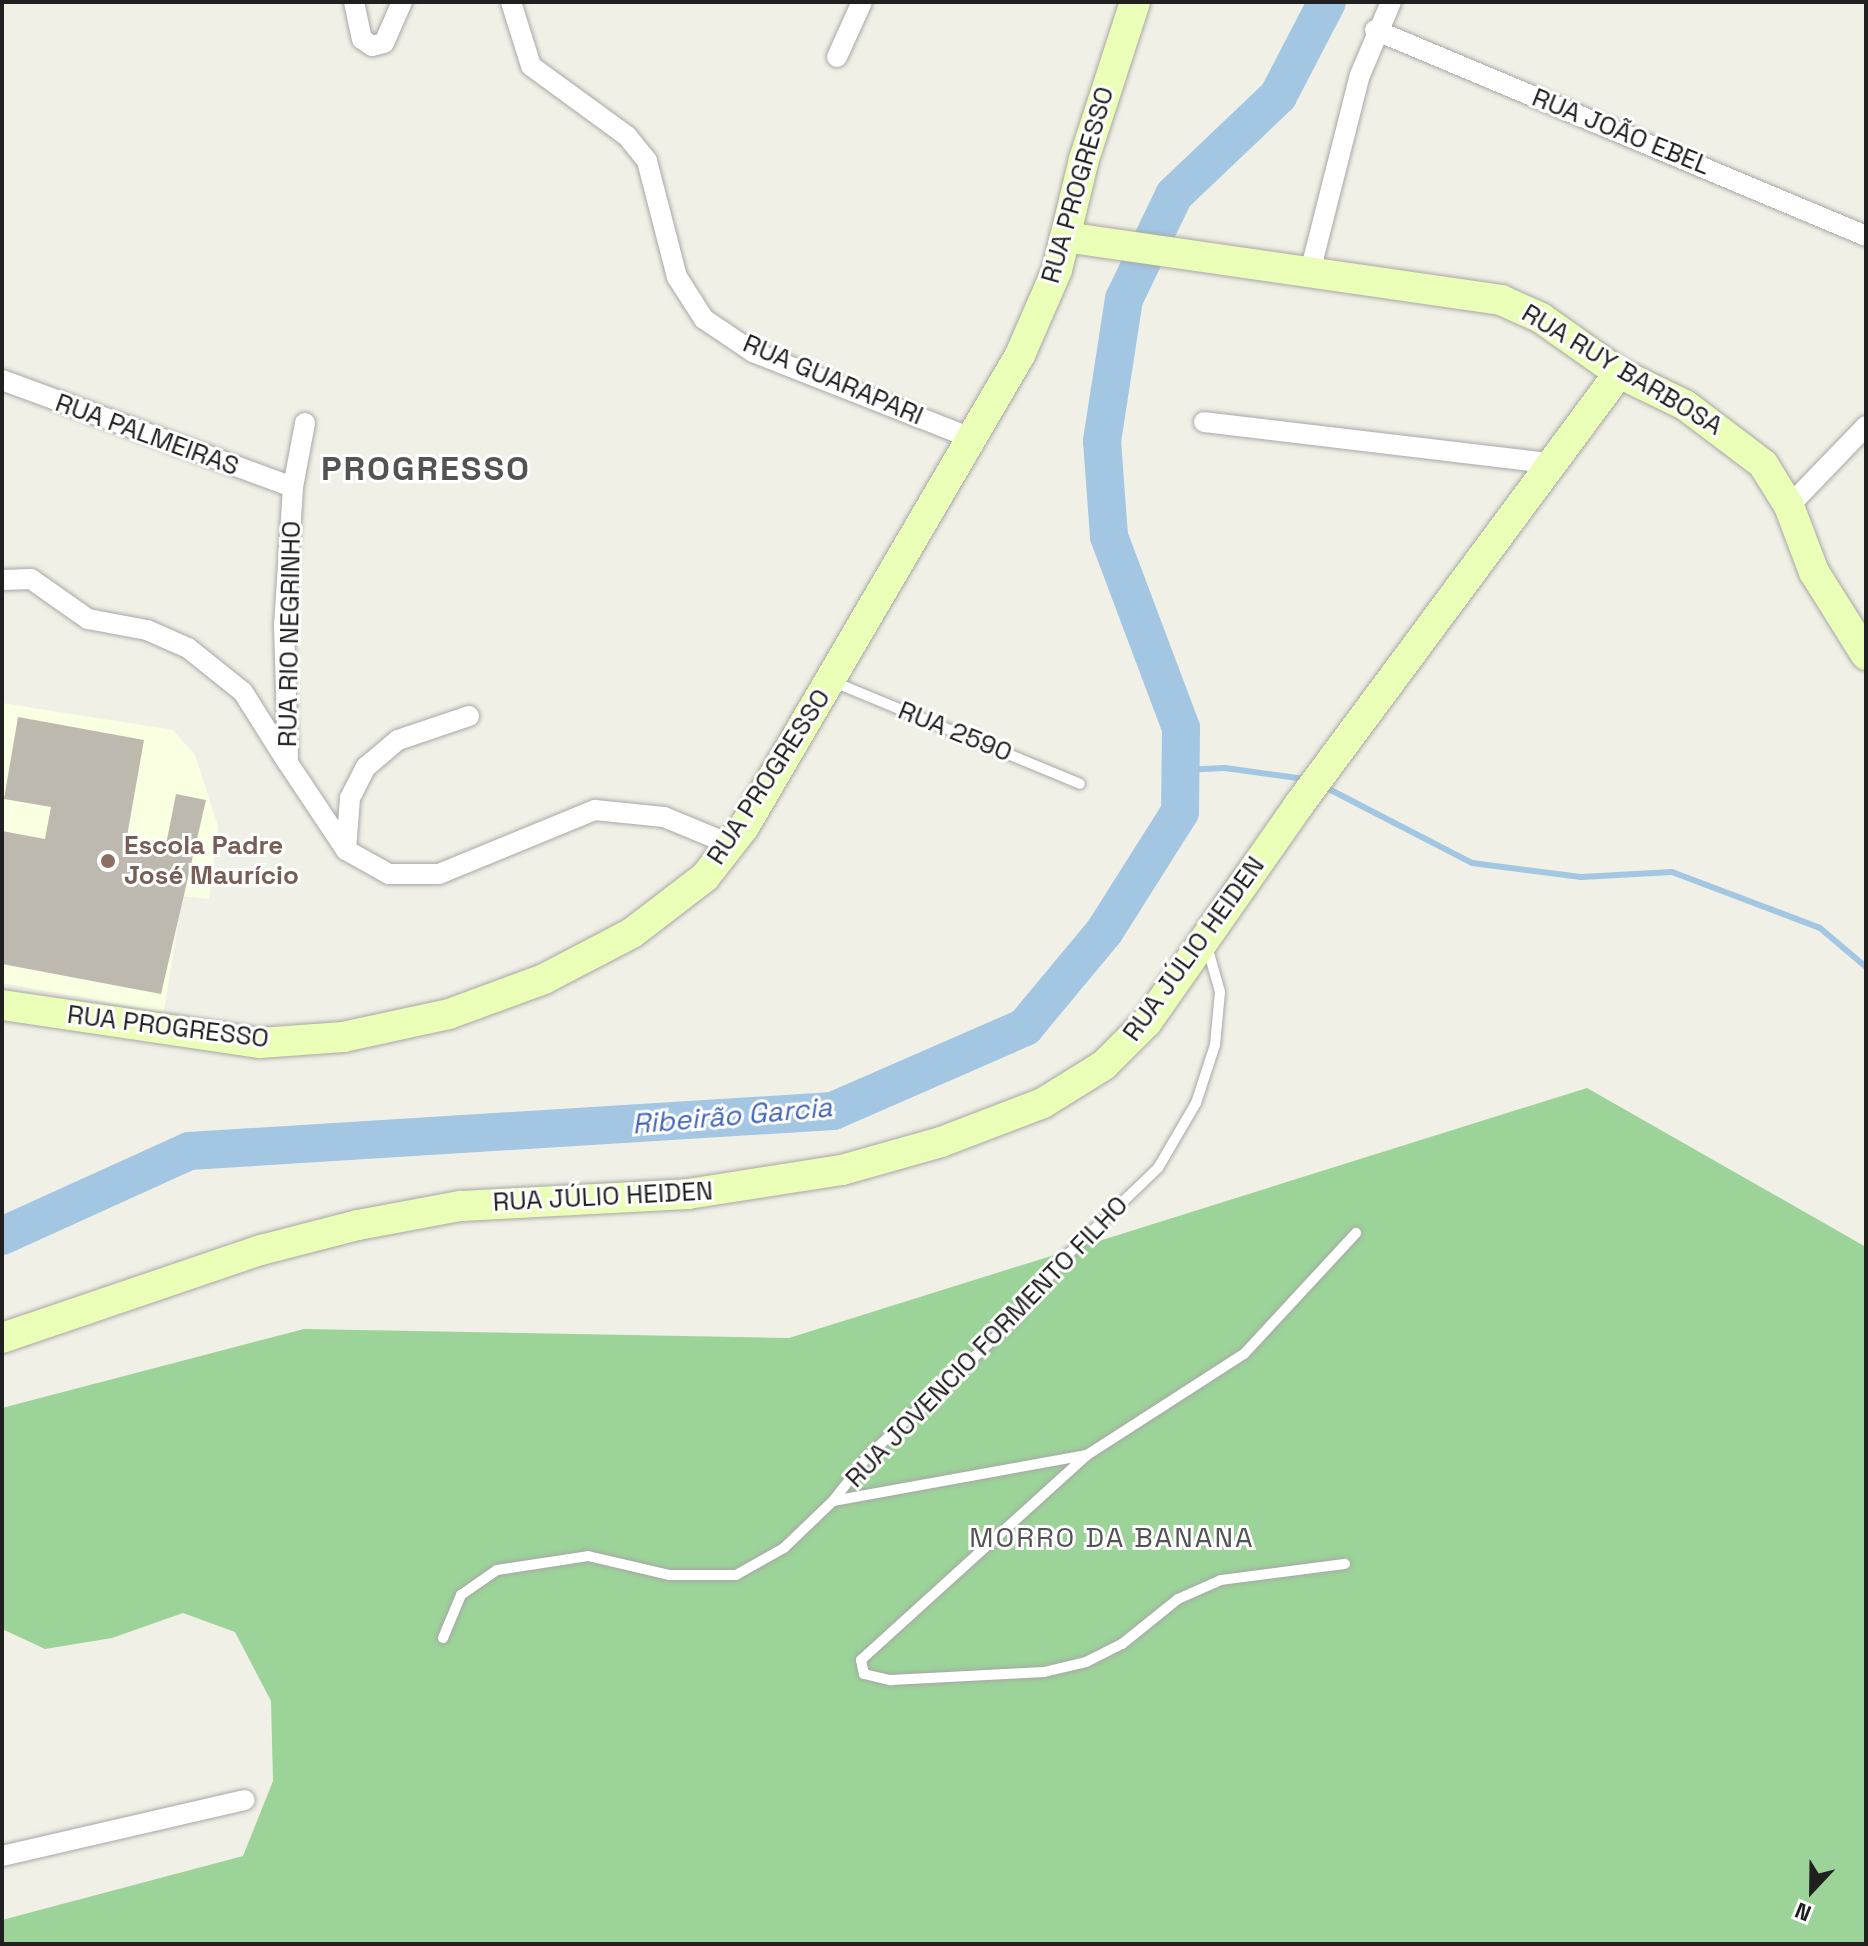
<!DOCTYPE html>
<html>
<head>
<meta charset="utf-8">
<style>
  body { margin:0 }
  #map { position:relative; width:1868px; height:1946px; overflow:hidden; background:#f1f0e6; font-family:"Space Grotesk",sans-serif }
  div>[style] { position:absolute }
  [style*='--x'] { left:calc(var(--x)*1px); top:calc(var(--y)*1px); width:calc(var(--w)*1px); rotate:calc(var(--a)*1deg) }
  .education>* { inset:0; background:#f9ffe1 }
  .forest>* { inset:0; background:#9cd398 }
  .stream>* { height:6px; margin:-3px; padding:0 3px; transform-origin:3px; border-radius:3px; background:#a3c6e2 }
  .river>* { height:38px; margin:-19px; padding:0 19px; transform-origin:19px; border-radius:19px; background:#a3c6e2 }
  .building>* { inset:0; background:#beb9ae }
  .roads { filter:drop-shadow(0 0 2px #a7a7a7) drop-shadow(0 0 2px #a7a7a7) }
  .lane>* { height:10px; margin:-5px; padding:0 5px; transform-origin:5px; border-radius:5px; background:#fff }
  .street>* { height:20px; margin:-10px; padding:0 10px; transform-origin:10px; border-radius:10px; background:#fff }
  .secondary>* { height:30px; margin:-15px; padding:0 15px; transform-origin:15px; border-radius:15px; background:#ebfeb7 }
  .dots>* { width:22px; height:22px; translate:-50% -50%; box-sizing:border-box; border:4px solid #fff; border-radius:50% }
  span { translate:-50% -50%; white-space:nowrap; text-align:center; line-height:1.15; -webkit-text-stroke:6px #fff; paint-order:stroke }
  .street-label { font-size:26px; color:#202020 }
  .education-label { font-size:26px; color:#785e54; font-weight:700 }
  .left { translate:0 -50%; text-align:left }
  .water-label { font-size:28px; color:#4466b7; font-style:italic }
  .neighbourhood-label { font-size:28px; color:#535353; letter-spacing:2px }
  .district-label { font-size:34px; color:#535353; font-weight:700; letter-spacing:2px }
  .frame { position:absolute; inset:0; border:4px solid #202020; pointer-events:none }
  .north { position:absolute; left:1772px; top:1850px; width:80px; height:80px; -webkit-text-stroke:6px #fff; paint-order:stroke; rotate:202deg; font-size:22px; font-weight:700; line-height:32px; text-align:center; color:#202020 }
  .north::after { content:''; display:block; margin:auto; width:28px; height:36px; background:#202020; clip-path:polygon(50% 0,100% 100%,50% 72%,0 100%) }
</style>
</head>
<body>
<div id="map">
  <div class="education">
    <i style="clip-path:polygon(2px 703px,173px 730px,195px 755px,218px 826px,209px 899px,182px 896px,164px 1012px,2px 983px)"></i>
  </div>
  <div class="forest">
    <i style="clip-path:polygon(1587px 1088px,1866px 1247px,1866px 1944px,2px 1944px,2px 1920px,243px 1856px,273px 1781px,271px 1701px,235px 1632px,183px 1613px,112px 1638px,45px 1649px,2px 1629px,2px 1408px,304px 1329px,789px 1338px)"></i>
  </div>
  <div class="stream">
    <i style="--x:1181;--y:770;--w:44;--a:-2.6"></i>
    <i style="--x:1225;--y:768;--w:81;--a:7.8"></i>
    <i style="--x:1323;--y:786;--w:168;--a:27.3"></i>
    <i style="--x:1472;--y:863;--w:110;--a:7.3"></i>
    <i style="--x:1581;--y:877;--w:91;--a:-3.1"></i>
    <i style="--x:1672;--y:872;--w:158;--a:20.7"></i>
    <i style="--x:1820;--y:928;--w:60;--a:40.3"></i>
  </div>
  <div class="river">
    <i style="--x:2;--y:1236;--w:205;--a:-24.4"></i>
    <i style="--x:189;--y:1151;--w:645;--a:-3.55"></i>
    <i style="--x:833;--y:1111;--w:210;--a:-23.6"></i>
    <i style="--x:1025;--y:1027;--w:124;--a:-50.3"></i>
    <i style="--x:1104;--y:932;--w:142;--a:-57.7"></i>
    <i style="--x:1180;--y:812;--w:84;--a:-89.3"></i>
    <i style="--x:1181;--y:728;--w:205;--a:-110.6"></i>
    <i style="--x:1109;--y:536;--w:95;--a:-94.2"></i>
    <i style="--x:1102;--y:441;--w:144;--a:-81.2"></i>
    <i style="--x:1124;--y:299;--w:115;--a:-64.3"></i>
    <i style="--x:1174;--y:195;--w:144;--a:-43.6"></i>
    <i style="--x:1278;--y:96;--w:106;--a:-62.5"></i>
  </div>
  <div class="building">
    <i style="clip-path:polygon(18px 717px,144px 740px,126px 842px,165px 850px,176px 794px,206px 800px,161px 994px,2px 964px,2px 831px,45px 839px,51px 807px,4px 799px)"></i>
  </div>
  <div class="roads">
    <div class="lane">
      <i style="--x:834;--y:682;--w:266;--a:22.5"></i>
      <i style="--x:1207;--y:946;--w:48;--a:74.2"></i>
      <i style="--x:1220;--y:992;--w:53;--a:95.4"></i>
      <i style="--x:1215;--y:1045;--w:61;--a:108.1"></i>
      <i style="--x:1196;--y:1103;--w:75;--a:120.3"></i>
      <i style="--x:1158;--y:1168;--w:133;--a:136.2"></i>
      <i style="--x:1062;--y:1260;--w:74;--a:128.4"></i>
      <i style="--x:1016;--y:1318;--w:202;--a:137"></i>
      <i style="--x:868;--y:1456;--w:57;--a:127.9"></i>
      <i style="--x:833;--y:1501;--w:258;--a:-10.3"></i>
      <i style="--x:1087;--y:1455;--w:305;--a:137.8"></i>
      <i style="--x:861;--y:1660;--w:14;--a:78"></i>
      <i style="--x:864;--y:1674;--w:28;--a:13"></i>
      <i style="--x:891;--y:1680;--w:153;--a:-3"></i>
      <i style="--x:1044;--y:1672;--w:43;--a:-13.4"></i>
      <i style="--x:1086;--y:1662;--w:40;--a:-26.6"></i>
      <i style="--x:1122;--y:1644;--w:72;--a:-38.8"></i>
      <i style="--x:1178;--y:1599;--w:47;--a:-23.8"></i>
      <i style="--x:1221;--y:1580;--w:125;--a:-7.4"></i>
      <i style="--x:1087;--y:1455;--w:187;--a:-32.8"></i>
      <i style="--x:1244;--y:1354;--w:165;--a:-47.2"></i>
      <i style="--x:443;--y:1638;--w:47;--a:-67.3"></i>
      <i style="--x:461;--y:1595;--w:44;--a:-34.8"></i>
      <i style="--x:497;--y:1570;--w:92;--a:-8.7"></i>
      <i style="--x:588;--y:1556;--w:83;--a:13.2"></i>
      <i style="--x:669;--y:1575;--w:67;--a:0"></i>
      <i style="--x:736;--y:1575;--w:55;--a:-29.4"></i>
      <i style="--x:784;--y:1548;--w:68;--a:-43.8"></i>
    </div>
    <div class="street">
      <i style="--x:354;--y:2;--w:38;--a:78"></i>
      <i style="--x:362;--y:39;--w:12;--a:35"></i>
      <i style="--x:372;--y:46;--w:12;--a:-14"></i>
      <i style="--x:384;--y:43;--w:45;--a:-66.3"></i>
      <i style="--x:511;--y:2;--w:67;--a:72.6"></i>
      <i style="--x:531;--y:66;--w:119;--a:36.1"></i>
      <i style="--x:627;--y:136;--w:32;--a:51"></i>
      <i style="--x:647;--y:161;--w:120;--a:75.5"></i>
      <i style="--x:677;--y:277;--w:50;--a:57.3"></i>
      <i style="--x:704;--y:319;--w:59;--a:34"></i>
      <i style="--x:753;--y:352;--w:232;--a:21.5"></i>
      <i style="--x:1375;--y:30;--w:532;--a:22.76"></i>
      <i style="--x:837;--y:57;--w:60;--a:-65.6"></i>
      <i style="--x:1311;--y:268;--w:199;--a:-75.8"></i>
      <i style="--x:1360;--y:75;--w:79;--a:-67"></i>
      <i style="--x:2;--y:380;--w:310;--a:20.2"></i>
      <i style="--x:1204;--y:422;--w:347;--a:6.8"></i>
      <i style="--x:305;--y:423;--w:65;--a:100.6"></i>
      <i style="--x:293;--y:487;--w:138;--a:93.7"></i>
      <i style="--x:284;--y:625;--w:138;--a:88.3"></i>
      <i style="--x:288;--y:763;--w:105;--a:56.3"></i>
      <i style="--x:346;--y:850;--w:49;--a:29.2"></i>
      <i style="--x:389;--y:874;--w:50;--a:0"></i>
      <i style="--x:439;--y:874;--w:169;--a:-22.3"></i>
      <i style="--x:595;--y:810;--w:69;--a:5.8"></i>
      <i style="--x:664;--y:817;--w:74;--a:22.4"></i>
      <i style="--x:1789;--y:506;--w:111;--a:-46.1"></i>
      <i style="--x:2;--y:580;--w:29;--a:-2"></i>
      <i style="--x:31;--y:579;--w:70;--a:35.1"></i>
      <i style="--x:88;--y:619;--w:60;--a:10.6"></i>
      <i style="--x:147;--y:630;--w:45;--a:23.7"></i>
      <i style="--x:188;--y:648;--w:70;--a:38.7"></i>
      <i style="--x:243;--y:692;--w:83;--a:57.8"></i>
      <i style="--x:346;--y:850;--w:52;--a:-85.6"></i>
      <i style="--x:350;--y:798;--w:35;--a:-63"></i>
      <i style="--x:366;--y:767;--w:42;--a:-40.2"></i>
      <i style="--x:398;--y:740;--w:75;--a:-18.7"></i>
      <i style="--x:2;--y:1856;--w:249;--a:-13"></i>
    </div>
    <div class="secondary">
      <i style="--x:1065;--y:237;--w:441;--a:8.2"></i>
      <i style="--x:1501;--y:300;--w:44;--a:24.2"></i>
      <i style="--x:1541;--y:318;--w:95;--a:35.2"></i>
      <i style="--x:1619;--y:373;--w:73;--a:25.9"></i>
      <i style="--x:1685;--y:405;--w:98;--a:37.1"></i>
      <i style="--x:1763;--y:464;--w:49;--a:58.2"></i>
      <i style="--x:1789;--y:506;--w:71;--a:69.3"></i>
      <i style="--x:1814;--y:572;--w:98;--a:57.9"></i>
      <i style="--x:2;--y:1005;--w:261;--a:8.4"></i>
      <i style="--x:260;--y:1043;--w:83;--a:-4.1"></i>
      <i style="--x:343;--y:1037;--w:108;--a:-12.2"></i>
      <i style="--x:449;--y:1014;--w:101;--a:-20.2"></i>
      <i style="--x:544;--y:979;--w:99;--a:-27.6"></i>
      <i style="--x:632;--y:933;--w:92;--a:-37.5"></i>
      <i style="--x:705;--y:877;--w:63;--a:-52"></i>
      <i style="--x:744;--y:827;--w:547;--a:-59.68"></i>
      <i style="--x:1020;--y:355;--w:93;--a:-66.5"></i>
      <i style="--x:1057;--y:270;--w:114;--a:-76.3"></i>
      <i style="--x:1084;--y:159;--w:165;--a:-72"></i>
      <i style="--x:2;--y:1338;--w:274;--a:-18.8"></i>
      <i style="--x:261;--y:1250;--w:100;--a:-14.5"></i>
      <i style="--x:358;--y:1225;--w:105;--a:-10.5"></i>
      <i style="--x:461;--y:1206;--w:227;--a:-3"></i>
      <i style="--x:688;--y:1194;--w:156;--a:-8.9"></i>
      <i style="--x:842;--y:1170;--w:103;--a:-15.8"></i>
      <i style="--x:941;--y:1142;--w:109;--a:-20.9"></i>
      <i style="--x:1043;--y:1103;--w:72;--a:-31.9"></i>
      <i style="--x:1104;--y:1065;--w:61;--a:-45"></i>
      <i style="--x:1147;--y:1022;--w:264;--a:-55"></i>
      <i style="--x:1298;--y:806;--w:539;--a:-53.45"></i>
    </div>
  </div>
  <div class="dots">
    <i style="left:108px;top:861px;background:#8d6e63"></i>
  </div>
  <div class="street-label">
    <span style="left:1621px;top:132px;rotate:22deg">RUA JOÃO EBEL</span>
    <span style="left:1078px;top:185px;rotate:-74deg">RUA PROGRESSO</span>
    <span style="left:1622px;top:370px;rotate:31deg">RUA RUY BARBOSA</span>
    <span style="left:833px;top:380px;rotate:23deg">RUA GUARAPARI</span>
    <span style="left:147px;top:435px;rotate:20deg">RUA PALMEIRAS</span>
    <span style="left:290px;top:634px;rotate:-89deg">RUA RIO NEGRINHO</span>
    <span style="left:955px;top:732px;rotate:22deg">RUA 2590</span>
    <span style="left:769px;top:777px;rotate:-57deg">RUA PROGRESSO</span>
    <span style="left:1194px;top:949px;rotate:-54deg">RUA JÚLIO HEIDEN</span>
    <span style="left:168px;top:1027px;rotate:7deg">RUA PROGRESSO</span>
    <span style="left:603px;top:1197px;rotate:-3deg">RUA JÚLIO HEIDEN</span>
    <span style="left:987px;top:1342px;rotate:-46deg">RUA JOVENCIO FORMENTO FILHO</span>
  </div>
  <div class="education-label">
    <span class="left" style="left:124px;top:861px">Escola Padre<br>José Maurício</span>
  </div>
  <div class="water-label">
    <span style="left:732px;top:1115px;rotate:-5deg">Ribeirão Garcia</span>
  </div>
  <div class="neighbourhood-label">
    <span style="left:1112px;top:1537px">MORRO DA BANANA</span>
  </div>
  <div class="district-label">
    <span style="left:426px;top:469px">PROGRESSO</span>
  </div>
  <div class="frame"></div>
  <div class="north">N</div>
</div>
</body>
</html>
